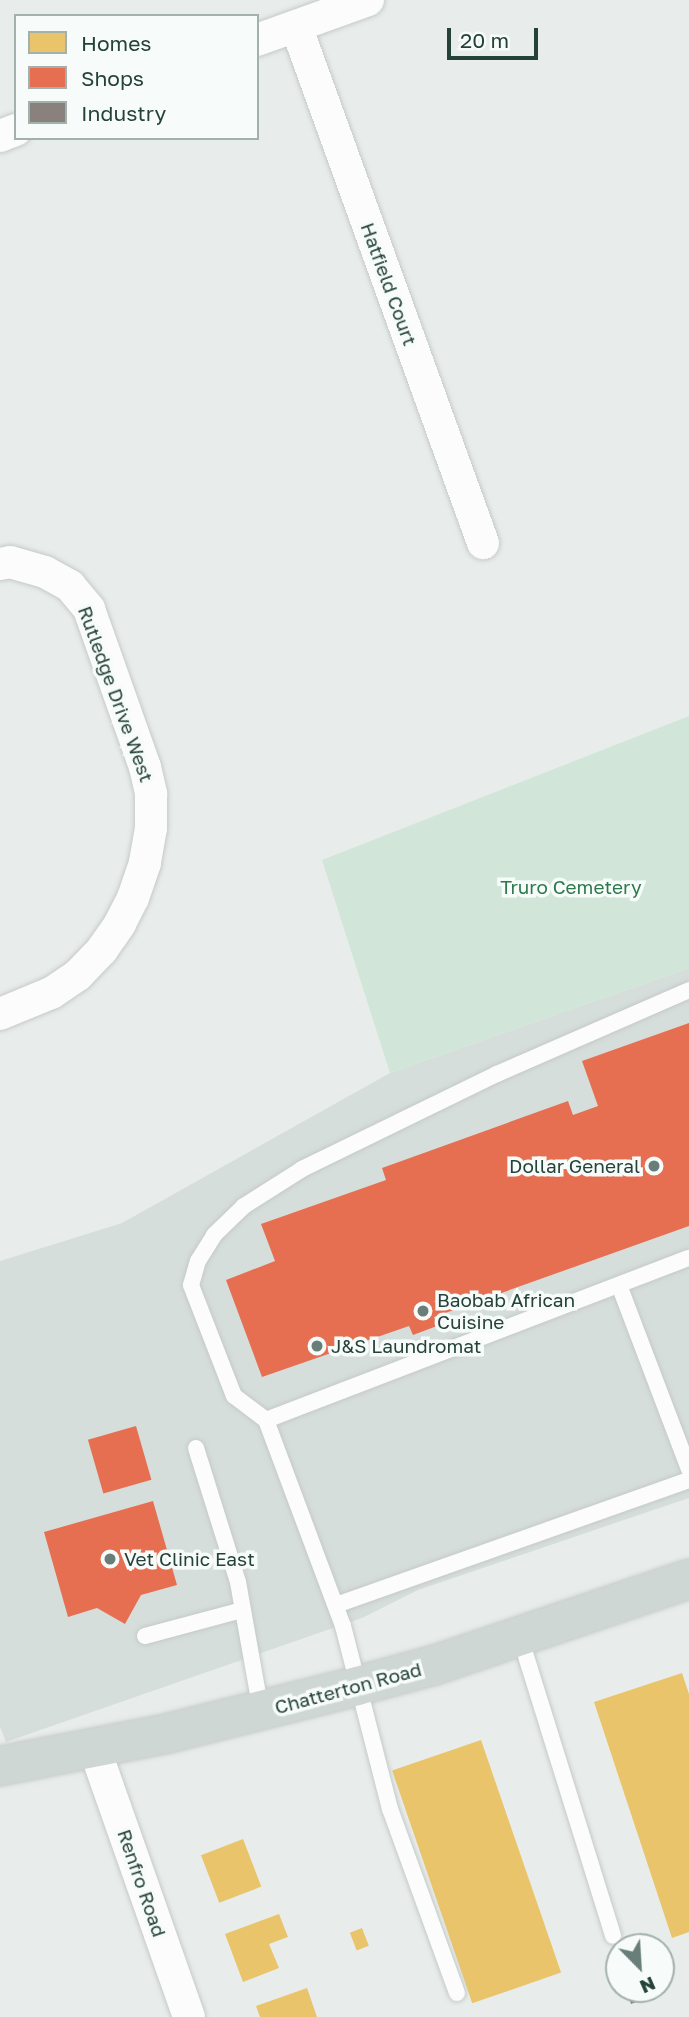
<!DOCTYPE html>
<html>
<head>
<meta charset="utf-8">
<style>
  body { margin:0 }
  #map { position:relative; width:689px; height:2017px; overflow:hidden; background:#e8edeb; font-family:"Golos Text",sans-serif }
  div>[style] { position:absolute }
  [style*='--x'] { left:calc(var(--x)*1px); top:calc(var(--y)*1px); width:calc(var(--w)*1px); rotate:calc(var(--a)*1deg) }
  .built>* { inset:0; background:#d6dedb }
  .green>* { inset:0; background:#d1e6d8 }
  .homes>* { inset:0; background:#e9c46a; transform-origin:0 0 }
  .shops>* { inset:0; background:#e76f51; transform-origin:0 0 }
  .industry>* { inset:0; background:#8a817c }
  .roads { filter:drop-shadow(0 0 2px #c5cac8) drop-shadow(0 0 2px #c5cac8) }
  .lane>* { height:16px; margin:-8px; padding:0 8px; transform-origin:8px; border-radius:8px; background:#fcfcfc }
  .street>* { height:32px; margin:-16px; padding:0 16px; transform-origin:16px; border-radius:16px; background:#fcfcfc }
  .primary>* { height:38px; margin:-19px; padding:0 19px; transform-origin:19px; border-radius:19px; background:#cfd7d5 }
  .dots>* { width:19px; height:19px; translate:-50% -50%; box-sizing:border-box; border:4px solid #f7fbf9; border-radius:50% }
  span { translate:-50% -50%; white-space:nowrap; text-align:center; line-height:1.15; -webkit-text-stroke:7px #f7fbf9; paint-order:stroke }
  .street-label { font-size:19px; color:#24423a }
  .park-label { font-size:19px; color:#2d7a4b }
  .poi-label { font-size:19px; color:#24423a }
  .right { translate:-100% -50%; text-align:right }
  .left { translate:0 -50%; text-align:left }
  .legend { position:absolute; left:14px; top:14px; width:245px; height:126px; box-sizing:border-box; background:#f7fbf9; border:2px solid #a3b1ad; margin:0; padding:9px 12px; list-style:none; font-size:21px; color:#24423a }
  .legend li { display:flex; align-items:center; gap:14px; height:35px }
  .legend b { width:35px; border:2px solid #a3b1ad }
  .north { position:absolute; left:605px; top:1933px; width:70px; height:70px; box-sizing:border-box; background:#f7fbf9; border:2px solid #a3b1ad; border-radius:50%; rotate:156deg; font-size:19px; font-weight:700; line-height:28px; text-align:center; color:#24423a }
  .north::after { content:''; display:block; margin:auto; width:24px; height:32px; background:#697e78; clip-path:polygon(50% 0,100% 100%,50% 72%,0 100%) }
  .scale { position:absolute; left:447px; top:28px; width:91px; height:32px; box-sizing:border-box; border:4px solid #24423a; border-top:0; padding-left:9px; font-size:21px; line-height:24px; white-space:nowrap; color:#24423a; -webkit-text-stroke:5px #f7fbf9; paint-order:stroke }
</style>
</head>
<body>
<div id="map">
  <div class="built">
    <i style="clip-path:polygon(689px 968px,689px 1498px,418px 1590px,362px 1618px,6px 1742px,0 1727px,0 1261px,122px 1223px,390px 1073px)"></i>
  </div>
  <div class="green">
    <i style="clip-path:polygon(689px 716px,689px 968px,390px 1073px,322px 860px)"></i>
  </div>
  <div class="homes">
    <i style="clip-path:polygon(682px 1673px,689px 1694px,689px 1932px,672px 1938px,594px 1702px)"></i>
    <i style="left:481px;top:1740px;width:246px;height:94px;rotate:71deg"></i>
    <i style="left:243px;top:1839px;width:51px;height:45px;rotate:69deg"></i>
    <i style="clip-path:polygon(279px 1914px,288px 1937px,269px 1944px,279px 1968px,243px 1982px,225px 1934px)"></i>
    <i style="left:362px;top:1928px;width:19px;height:13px;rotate:69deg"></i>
    <i style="clip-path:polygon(307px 1988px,317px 2017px,260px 2017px,256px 2006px)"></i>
  </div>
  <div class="shops">
    <i style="clip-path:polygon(689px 1023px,689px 1226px,434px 1317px,437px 1326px,413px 1335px,409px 1326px,262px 1377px,226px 1280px,275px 1261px,261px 1224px,386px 1180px,382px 1168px,568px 1101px,573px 1115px,598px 1106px,582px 1061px)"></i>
    <i style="left:136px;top:1426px;width:56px;height:50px;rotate:74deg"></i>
    <i style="clip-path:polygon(153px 1501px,177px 1585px,141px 1595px,125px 1624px,97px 1608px,68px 1617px,44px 1532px)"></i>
  </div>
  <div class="industry">
    <i style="clip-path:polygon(626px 1989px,662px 1989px,663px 1992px,631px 2004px)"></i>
  </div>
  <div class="roads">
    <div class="lane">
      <i style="--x:619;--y:1285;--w:197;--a:69.2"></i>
      <i style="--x:266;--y:1420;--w:453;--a:-21"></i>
      <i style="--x:196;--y:1448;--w:140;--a:72.6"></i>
      <i style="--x:238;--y:1582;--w:131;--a:79.9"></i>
      <i style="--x:336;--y:1605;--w:374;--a:-19.5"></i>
      <i style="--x:145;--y:1636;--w:100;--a:-15"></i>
      <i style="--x:520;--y:1637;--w:313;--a:72.7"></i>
      <i style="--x:457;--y:1993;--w:196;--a:-110"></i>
      <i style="--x:390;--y:1809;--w:189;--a:-104.4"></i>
      <i style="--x:343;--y:1626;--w:220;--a:-110.5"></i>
      <i style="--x:266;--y:1420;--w:40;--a:-143"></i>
      <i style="--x:234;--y:1396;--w:119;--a:-111.2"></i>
      <i style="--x:191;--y:1285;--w:25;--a:-74"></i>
      <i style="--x:198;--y:1261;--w:31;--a:-58"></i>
      <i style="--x:214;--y:1235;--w:42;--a:-44"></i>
      <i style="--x:244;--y:1206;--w:69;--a:-32.5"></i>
      <i style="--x:302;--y:1169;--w:217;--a:-26"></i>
      <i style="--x:497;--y:1074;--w:210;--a:-23.6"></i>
    </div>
    <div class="street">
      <i style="--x:296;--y:26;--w:550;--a:70.11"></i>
      <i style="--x:257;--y:40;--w:118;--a:-19.8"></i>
      <i style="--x:0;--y:136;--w:17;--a:-21"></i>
      <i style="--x:0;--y:564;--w:10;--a:-11"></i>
      <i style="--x:10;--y:562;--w:36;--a:16"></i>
      <i style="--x:45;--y:572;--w:29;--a:29"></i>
      <i style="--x:70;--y:586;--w:30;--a:50"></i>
      <i style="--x:89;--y:609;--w:168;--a:70.5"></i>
      <i style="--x:145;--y:767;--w:28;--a:77"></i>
      <i style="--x:151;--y:794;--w:34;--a:90"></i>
      <i style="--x:151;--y:828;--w:36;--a:100"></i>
      <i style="--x:145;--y:863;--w:37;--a:109"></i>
      <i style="--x:133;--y:898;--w:29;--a:117"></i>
      <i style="--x:120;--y:924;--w:32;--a:125"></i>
      <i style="--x:102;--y:950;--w:35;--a:134"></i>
      <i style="--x:78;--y:975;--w:32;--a:146"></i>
      <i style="--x:51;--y:993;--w:55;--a:157.6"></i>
      <i style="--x:95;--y:1750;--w:283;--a:70.6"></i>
    </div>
    <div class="primary">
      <i style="--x:0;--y:1766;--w:172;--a:-11"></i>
      <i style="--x:169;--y:1733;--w:194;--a:-14"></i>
      <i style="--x:357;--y:1686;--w:81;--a:-15.1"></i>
      <i style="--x:435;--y:1665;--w:268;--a:-18.7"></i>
    </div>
  </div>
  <div class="dots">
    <i style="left:654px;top:1166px;background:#697e78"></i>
    <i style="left:423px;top:1311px;background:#697e78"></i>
    <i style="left:317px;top:1346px;background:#697e78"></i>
    <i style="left:110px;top:1559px;background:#697e78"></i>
  </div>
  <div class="street-label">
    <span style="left:389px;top:284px;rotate:70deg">Hatfield Court</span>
    <span style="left:116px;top:694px;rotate:70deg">Rutledge Drive West</span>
    <span style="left:348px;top:1688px;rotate:-15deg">Chatterton Road</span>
    <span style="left:142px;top:1883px;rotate:71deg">Renfro Road</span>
  </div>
  <div class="park-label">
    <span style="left:571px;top:887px">Truro Cemetery</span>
  </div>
  <div class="poi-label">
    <span class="right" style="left:640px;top:1166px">Dollar General</span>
    <span class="left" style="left:437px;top:1311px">Baobab African<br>Cuisine</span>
    <span class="left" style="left:331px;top:1346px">J&amp;S Laundromat</span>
    <span class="left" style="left:124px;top:1559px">Vet Clinic East</span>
  </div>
  <ul class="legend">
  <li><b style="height:19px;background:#e9c46a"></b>Homes</li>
  <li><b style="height:19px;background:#e76f51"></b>Shops</li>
  <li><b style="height:19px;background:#8a817c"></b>Industry</li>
  </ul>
  <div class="north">N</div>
  <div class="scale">20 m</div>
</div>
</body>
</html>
